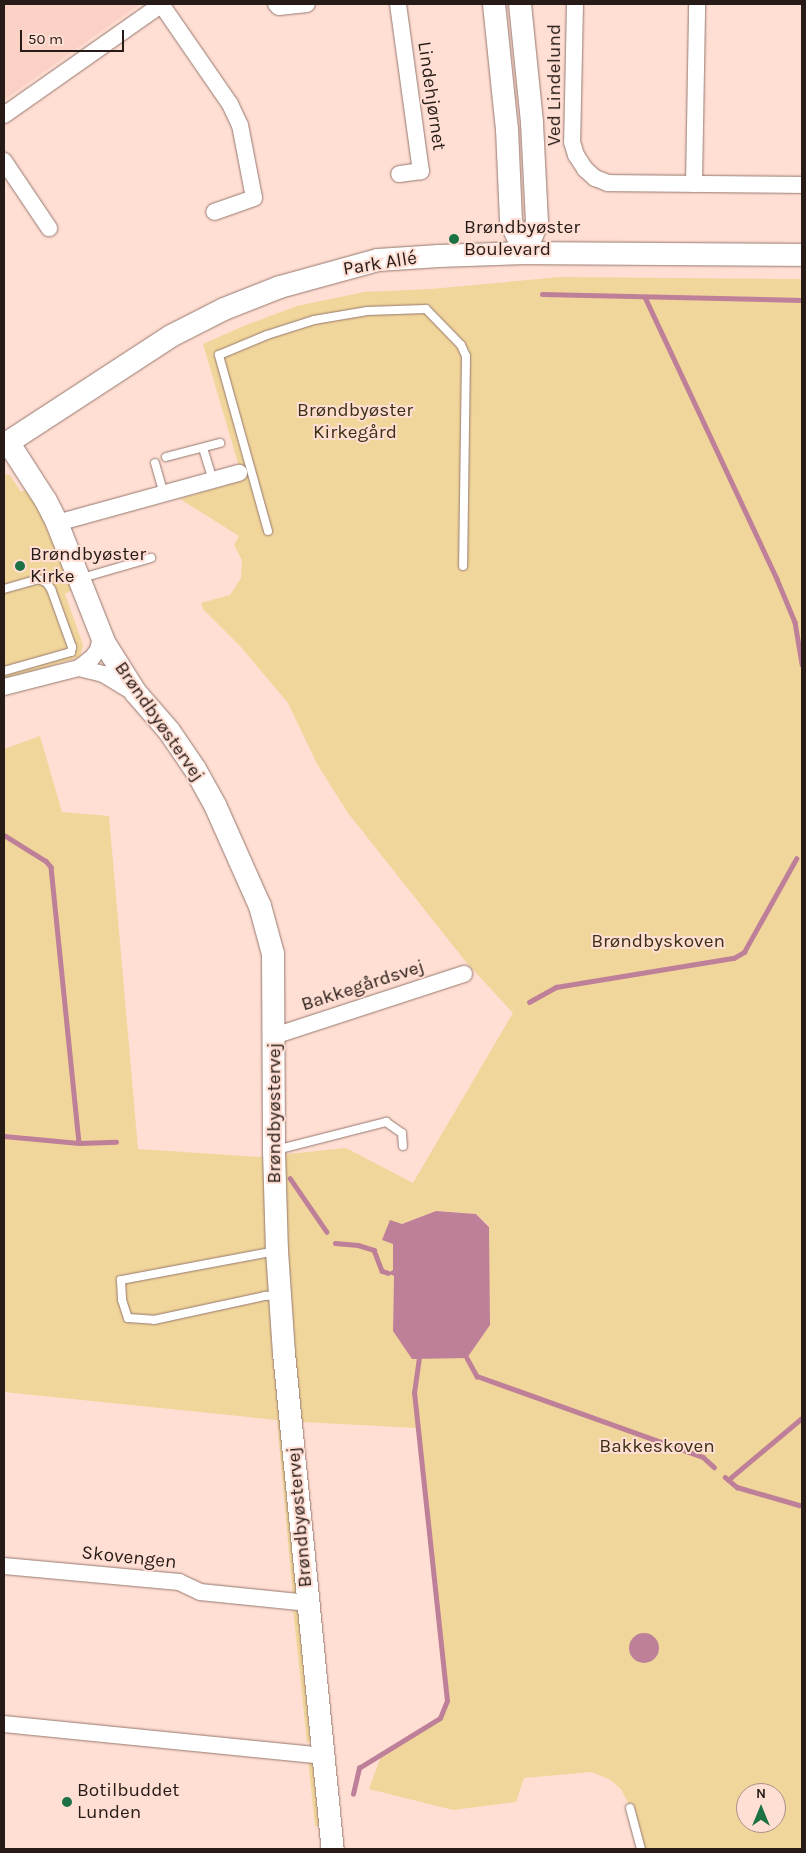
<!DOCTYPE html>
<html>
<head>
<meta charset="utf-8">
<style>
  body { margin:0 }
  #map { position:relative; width:806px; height:1853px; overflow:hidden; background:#ffded3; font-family:Karla,sans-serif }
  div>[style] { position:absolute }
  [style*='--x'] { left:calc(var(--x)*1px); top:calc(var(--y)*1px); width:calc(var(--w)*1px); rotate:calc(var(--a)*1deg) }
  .built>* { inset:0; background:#fad1c4 }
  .green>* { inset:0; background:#f1d69b }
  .water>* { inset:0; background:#be7f99 }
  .round { border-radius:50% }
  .stream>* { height:4.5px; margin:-2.25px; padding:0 2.25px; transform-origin:2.25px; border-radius:2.25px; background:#be7f99 }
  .roads { filter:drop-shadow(0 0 1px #95786e) drop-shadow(0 0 1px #95786e) }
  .lane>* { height:8px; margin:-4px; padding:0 4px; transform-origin:4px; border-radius:4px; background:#fff }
  .street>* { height:16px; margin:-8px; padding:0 8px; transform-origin:8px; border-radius:8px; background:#fff }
  .secondary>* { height:22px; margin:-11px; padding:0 11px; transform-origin:11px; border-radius:11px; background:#fff }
  .dots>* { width:14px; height:14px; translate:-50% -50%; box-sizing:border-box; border:2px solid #ffded3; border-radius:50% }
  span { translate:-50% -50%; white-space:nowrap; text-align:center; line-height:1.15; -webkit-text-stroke:4px #ffded3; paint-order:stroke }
  .street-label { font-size:19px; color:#261b17 }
  .poi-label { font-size:19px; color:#261b17 }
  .left { translate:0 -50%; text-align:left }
  .park-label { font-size:19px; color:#3c3014 }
  .frame { position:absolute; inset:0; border:5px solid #261b17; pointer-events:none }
  .north { position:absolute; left:736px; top:1783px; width:50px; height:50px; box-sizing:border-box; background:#ffded3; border:1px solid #a89088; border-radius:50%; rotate:0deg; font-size:14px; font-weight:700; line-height:20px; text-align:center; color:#261b17 }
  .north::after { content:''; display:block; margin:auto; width:18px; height:22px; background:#1c7244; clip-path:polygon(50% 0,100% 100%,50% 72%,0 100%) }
  .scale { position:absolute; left:20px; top:30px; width:104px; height:22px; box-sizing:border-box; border:2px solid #261b17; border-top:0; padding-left:6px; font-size:15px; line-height:18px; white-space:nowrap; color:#261b17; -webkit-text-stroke:4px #ffded3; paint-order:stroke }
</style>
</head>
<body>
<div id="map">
  <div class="built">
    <i style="clip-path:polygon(4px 4px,140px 4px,4px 100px)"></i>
  </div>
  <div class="green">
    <i style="clip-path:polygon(evenodd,560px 277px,802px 279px,802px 1849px,641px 1849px,632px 1811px,621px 1789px,609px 1779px,591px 1772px,524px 1778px,516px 1802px,453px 1810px,369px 1789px,381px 1756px,440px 1718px,447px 1701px,417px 1428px,285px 1421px,300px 1589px,293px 1597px,277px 1420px,4px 1392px,4px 749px,40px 736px,62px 812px,109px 816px,138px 1149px,259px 1157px,346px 1148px,413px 1183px,513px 1013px,466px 962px,348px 813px,317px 764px,288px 703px,240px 646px,203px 609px,201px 603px,230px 595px,241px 578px,242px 560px,234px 545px,239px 536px,180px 499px,243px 480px,203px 344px,246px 325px,297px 306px,364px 292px,431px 289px,560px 277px,436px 1211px,476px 1214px,489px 1226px,393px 1331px,394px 1275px,388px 1271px,393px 1271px,393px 1244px,402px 1224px,436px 1211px,560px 277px,746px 1793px,776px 1793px,776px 1823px,746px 1823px,746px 1793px)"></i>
    <i style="clip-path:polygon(4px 474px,10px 475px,21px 492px,27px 489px,39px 509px,72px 590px,65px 594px,83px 645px,80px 657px,4px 680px)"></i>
    <i style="clip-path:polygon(293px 1609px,302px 1615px,314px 1738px,307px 1743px)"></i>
    <i style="clip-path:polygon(308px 1760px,317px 1766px,322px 1825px,315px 1826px)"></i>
  </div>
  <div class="water">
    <i style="clip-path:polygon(436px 1211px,476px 1214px,489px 1227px,490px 1325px,467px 1358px,412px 1359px,393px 1331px,394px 1276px,388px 1273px,393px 1270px,393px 1244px,382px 1240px,390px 1220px,402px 1224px)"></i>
    <i class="round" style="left:629px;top:1633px;width:30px;height:30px"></i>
  </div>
  <div class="stream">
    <i style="--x:542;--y:294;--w:260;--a:1.3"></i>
    <i style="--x:645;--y:297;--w:311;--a:64.9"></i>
    <i style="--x:777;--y:579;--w:47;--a:67.3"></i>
    <i style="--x:795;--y:622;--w:43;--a:80.5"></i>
    <i style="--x:4;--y:835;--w:49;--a:31.8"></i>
    <i style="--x:46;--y:861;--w:8;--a:50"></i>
    <i style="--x:51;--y:867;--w:277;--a:84.2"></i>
    <i style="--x:529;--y:1002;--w:31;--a:-29"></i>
    <i style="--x:556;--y:987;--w:180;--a:-9.3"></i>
    <i style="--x:734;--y:958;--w:12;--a:-31"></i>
    <i style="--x:744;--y:952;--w:107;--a:-60.8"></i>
    <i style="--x:4;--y:1136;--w:75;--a:5.3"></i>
    <i style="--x:79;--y:1143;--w:37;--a:-2"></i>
    <i style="--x:290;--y:1178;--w:65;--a:55.6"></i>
    <i style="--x:335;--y:1243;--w:23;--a:5"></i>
    <i style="--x:358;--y:1245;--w:17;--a:17"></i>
    <i style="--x:374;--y:1250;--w:22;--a:69"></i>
    <i style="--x:382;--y:1271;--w:6;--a:18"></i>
    <i style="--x:467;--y:1358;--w:21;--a:61"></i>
    <i style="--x:477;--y:1376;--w:240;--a:19.7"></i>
    <i style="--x:703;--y:1457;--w:15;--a:42"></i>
    <i style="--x:725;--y:1477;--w:16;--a:40"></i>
    <i style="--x:737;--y:1487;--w:65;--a:16.2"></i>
    <i style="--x:728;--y:1480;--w:97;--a:-40"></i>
    <i style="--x:353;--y:1794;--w:27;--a:-77"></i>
    <i style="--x:359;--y:1768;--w:95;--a:-31.7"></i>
    <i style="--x:440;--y:1718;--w:18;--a:-68"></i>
    <i style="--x:447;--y:1701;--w:310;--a:-96.1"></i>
    <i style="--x:414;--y:1393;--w:34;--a:-82"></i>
  </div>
  <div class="roads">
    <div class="lane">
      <i style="--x:203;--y:448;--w:34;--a:73"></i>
      <i style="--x:166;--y:457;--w:56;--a:-14.5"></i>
      <i style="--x:155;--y:463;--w:32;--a:74"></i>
      <i style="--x:268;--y:531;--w:183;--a:-105.6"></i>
      <i style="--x:219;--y:355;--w:52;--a:-22.6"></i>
      <i style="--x:267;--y:335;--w:49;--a:-17.7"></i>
      <i style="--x:314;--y:320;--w:54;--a:-9.6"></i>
      <i style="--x:367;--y:311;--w:59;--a:-1.9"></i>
      <i style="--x:426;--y:309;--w:50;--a:45.8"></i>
      <i style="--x:461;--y:345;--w:12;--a:66"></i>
      <i style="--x:466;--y:356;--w:210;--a:90.8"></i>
      <i style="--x:82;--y:578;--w:72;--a:-16.2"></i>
      <i style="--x:4;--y:589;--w:35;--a:-16"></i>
      <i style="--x:38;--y:579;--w:9;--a:21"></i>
      <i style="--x:46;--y:582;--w:9;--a:54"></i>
      <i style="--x:51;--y:589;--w:62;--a:70.1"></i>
      <i style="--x:72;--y:647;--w:5;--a:101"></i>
      <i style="--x:71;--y:652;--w:70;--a:164.2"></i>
      <i style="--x:276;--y:1150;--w:114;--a:-14.3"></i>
      <i style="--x:386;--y:1122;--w:19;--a:35"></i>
      <i style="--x:402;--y:1133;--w:13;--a:86"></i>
      <i style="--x:276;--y:1251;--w:158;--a:169.4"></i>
      <i style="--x:121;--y:1280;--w:20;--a:87"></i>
      <i style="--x:122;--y:1300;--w:19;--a:72"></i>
      <i style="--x:128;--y:1318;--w:26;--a:4"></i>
      <i style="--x:154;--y:1320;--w:114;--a:-12.2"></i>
      <i style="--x:265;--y:1296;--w:14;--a:-4"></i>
      <i style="--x:630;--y:1808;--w:42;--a:75"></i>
    </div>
    <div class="street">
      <i style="--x:161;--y:4;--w:121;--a:55.4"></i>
      <i style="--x:230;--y:104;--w:23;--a:65"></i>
      <i style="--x:240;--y:125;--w:74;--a:79.1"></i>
      <i style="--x:254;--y:198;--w:42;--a:160.7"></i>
      <i style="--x:276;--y:4;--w:4;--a:45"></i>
      <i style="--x:279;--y:7;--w:28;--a:-6"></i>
      <i style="--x:398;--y:4;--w:169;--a:82.2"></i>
      <i style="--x:421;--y:171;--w:22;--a:172"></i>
      <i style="--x:575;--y:4;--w:138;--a:91.2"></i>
      <i style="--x:572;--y:142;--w:14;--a:73"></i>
      <i style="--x:576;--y:155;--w:17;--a:57"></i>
      <i style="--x:585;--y:169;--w:13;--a:42"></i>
      <i style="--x:595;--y:178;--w:14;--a:21"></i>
      <i style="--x:608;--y:183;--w:194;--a:0.6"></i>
      <i style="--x:4;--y:115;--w:193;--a:-35.1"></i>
      <i style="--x:4;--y:161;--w:81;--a:56.1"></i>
      <i style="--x:694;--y:184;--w:180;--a:-89"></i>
      <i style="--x:57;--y:523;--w:189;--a:-15.4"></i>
      <i style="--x:79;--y:668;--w:25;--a:14"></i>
      <i style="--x:103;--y:674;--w:35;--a:31"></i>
      <i style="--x:4;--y:687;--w:77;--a:-14.2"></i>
      <i style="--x:79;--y:668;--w:16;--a:-38"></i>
      <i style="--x:92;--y:658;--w:10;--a:-53"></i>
      <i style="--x:98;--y:650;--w:13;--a:-77"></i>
      <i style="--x:274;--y:1036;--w:200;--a:-18.1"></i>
      <i style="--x:4;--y:1566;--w:176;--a:5.2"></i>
      <i style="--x:179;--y:1582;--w:23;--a:25"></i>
      <i style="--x:200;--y:1592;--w:109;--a:5.8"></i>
      <i style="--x:4;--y:1724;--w:322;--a:5.7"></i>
    </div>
    <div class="secondary">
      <i style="--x:494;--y:4;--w:126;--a:84.1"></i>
      <i style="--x:507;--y:129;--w:93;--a:87.5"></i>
      <i style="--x:511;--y:222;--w:34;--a:66"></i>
      <i style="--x:520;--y:4;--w:120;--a:84.2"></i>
      <i style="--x:532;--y:123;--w:100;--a:87.1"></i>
      <i style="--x:537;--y:223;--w:32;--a:112"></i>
      <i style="--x:8;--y:442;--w:70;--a:57.2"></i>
      <i style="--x:46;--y:501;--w:25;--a:63"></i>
      <i style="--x:57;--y:523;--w:130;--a:68.4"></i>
      <i style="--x:105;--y:644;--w:58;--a:57.7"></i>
      <i style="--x:136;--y:693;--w:50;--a:49"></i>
      <i style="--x:169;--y:731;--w:46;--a:55.6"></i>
      <i style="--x:195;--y:769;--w:41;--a:60.9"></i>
      <i style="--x:215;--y:805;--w:111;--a:66"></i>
      <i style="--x:260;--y:906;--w:50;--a:74.8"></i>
      <i style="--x:273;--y:954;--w:197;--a:89.7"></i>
      <i style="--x:274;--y:1151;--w:100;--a:88.3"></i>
      <i style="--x:277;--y:1251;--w:102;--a:86.1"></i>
      <i style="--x:284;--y:1353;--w:498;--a:84.4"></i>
      <i style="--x:4;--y:445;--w:199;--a:-33.1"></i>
      <i style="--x:171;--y:336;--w:59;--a:-27"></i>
      <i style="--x:224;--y:309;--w:60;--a:-21.4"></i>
      <i style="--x:280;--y:287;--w:102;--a:-15.4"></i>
      <i style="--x:378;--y:260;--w:61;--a:-3.8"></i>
      <i style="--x:439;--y:256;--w:86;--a:-2"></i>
      <i style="--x:525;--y:253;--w:277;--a:0.4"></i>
    </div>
  </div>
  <div class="dots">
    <i style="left:454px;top:239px;background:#1c7244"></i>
    <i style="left:20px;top:566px;background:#1c7244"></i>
    <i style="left:67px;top:1802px;background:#1c7244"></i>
  </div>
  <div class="street-label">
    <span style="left:555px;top:85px;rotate:-90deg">Ved Lindelund</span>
    <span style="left:431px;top:96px;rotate:82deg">Lindehjørnet</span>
    <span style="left:380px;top:264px;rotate:-9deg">Park Allé</span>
    <span style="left:159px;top:722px;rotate:55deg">Brøndbyøstervej</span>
    <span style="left:363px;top:986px;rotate:-18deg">Bakkegårdsvej</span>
    <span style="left:275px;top:1113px;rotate:-90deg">Brøndbyøstervej</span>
    <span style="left:300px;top:1517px;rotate:-95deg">Brøndbyøstervej</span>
    <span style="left:129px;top:1558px;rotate:6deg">Skovengen</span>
  </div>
  <div class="poi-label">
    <span class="left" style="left:464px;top:239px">Brøndbyøster<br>Boulevard</span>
    <span class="left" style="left:30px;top:566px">Brøndbyøster<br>Kirke</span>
    <span class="left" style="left:77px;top:1802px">Botilbuddet<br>Lunden</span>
  </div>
  <div class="park-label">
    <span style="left:355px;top:422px">Brøndbyøster<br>Kirkegård</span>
    <span style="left:658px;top:942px">Brøndbyskoven</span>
    <span style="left:657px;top:1447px">Bakkeskoven</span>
  </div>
  <div class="frame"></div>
  <div class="north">N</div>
  <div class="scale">50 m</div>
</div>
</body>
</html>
